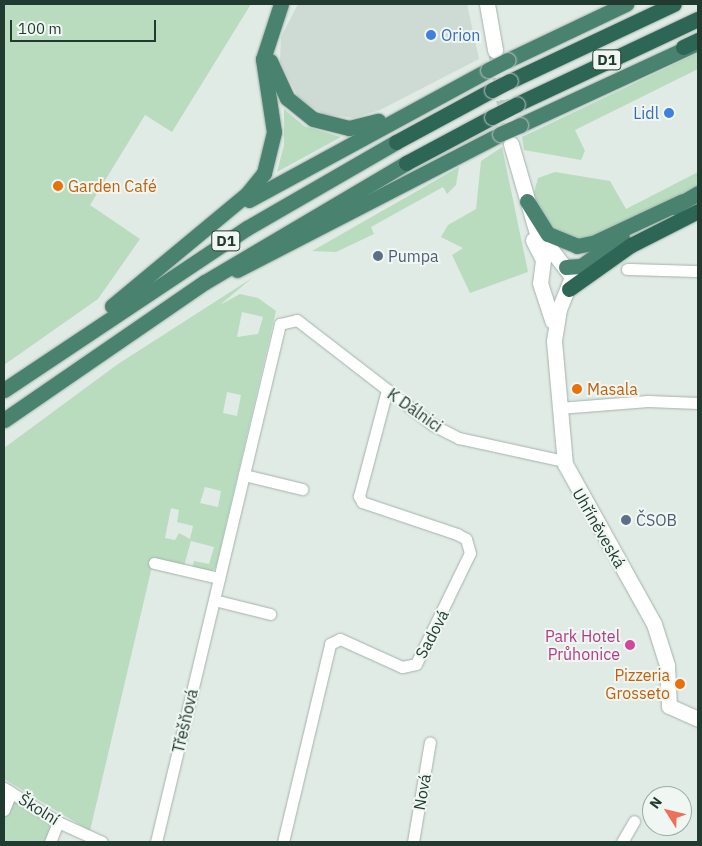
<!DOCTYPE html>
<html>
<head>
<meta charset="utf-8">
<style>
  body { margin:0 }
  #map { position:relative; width:702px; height:846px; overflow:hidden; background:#e0ebe5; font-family:"IBM Plex Sans",sans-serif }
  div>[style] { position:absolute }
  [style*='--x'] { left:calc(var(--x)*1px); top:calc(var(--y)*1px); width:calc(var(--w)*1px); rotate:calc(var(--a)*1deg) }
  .built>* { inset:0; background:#cedad4 }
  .green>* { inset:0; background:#b9dcbf }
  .tertiary-tunnel>* { height:15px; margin-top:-7.5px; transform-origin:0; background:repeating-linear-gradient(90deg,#bac8c1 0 15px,transparent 0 23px) }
  .roads { filter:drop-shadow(0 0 1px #a3b3ab) drop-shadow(0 0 1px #a3b3ab) }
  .minor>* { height:11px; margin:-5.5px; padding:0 5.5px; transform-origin:5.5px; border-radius:5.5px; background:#fff }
  .tertiary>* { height:15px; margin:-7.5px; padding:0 7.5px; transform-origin:7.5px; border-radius:7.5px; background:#fff }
  .trunk>* { height:15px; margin:-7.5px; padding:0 7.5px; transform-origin:7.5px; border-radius:7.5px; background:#4a8270 }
  .motorway>* { height:15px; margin:-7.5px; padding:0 7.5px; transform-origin:7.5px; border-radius:7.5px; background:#2e6655 }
  .bridges { filter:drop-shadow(0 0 1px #c1c8c5) drop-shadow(0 0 1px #c1c8c5) }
  .trunk-bridge>* { height:15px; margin:-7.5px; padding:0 7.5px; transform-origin:7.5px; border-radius:7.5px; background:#4a8270 }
  .motorway-bridge>* { height:15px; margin:-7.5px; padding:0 7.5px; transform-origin:7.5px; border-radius:7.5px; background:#2e6655 }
  .dots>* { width:14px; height:14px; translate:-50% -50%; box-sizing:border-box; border:2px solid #f0f7f3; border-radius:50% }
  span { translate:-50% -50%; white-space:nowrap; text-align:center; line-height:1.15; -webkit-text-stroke:4px #f0f7f3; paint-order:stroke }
  .shield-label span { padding:1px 4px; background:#f0f7f3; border:1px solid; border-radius:4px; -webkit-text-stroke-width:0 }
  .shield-label { font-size:15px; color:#213b31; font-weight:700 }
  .shop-label { font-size:16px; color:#366cbe }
  .left { translate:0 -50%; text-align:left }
  .right { translate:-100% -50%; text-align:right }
  .food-label { font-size:16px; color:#c56008 }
  .service-label { font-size:16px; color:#4e5e75 }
  .street-label { font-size:16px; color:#213b31 }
  .hotel-label { font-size:16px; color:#b23c85 }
  .frame { position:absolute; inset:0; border:5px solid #213b31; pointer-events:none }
  .north { position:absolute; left:642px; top:786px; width:50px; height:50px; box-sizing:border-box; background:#f0f7f3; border:1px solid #9daca5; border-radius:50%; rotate:306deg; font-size:14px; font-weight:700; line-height:20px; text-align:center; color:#213b31 }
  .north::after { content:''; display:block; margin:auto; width:18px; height:22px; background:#ef705a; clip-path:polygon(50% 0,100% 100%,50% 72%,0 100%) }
  .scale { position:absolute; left:10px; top:20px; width:146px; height:22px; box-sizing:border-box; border:2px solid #213b31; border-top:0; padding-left:6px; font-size:15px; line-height:18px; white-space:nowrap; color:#213b31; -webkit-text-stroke:4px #f0f7f3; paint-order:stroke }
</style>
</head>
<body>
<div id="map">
  <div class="built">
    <i style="clip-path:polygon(298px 4px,467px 4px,479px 59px,380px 110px,353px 118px,324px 114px,299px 99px,280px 61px,281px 37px)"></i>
  </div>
  <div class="green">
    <i style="clip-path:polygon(4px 4px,251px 4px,172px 132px,145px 115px,90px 205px,140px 239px,98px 299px,4px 365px)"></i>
    <i style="clip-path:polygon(698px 53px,698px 69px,575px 130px,585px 151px,581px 160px,524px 150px,522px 137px)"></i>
    <i style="clip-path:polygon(284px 109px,304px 126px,341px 137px,277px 172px,284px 145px)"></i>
    <i style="clip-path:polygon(502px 147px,528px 272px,470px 293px,452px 255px,463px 248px,441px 237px,448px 225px,476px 209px,481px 161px)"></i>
    <i style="clip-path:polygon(459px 167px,456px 185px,447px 194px,443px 187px,371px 227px,374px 234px,336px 252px,312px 251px)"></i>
    <i style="clip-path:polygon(555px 172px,610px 181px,626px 209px,698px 172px,698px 186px,583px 241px,557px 235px,533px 196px,538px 178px)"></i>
    <i style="clip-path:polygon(evenodd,252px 278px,220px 305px,240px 294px,258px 298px,276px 311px,216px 567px,212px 571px,192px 568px,194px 561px,209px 564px,214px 547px,191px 541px,184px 566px,154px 558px,90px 831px,4px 779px,4px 448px,118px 364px,252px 278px,242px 312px,263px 317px,258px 334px,237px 337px,242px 312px,252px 278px,227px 392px,241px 395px,237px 416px,223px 413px,227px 392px,252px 278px,205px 487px,221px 491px,218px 507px,200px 503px,205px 487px,252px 278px,171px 508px,179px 510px,177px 522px,193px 526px,190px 539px,179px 533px,175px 540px,165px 538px,171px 508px)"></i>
    <i style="clip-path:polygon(19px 800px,54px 824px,47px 842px,4px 842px,4px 816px,9px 804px)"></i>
  </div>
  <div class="tertiary-tunnel">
    <i style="--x:496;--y:54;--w:89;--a:80.3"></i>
  </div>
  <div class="roads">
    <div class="minor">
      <i style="--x:627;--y:269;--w:71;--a:1.6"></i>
      <i style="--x:559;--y:408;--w:89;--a:-4.5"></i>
      <i style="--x:648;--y:401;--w:50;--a:2.3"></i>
      <i style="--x:244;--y:475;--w:60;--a:13.6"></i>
      <i style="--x:154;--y:563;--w:67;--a:13"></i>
      <i style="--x:214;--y:600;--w:58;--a:14"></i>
      <i style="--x:4;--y:788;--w:64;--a:32.2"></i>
      <i style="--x:58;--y:822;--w:48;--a:24.4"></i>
      <i style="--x:4;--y:810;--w:19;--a:-69"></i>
      <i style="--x:50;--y:842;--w:22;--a:-68"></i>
      <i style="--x:156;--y:842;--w:533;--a:-76.54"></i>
      <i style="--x:280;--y:324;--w:17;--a:-13"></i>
      <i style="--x:297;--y:320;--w:172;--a:37.7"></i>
      <i style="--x:433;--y:425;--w:29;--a:27"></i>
      <i style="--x:459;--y:438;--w:107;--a:12.4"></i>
      <i style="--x:283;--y:842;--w:204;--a:-76.6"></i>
      <i style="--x:330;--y:644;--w:11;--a:-27"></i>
      <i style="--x:340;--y:639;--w:68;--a:24.3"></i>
      <i style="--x:402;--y:667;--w:14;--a:-12"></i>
      <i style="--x:416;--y:664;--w:123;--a:-64.1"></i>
      <i style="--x:470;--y:553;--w:15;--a:-106"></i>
      <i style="--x:466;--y:539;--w:10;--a:-151"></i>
      <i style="--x:457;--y:534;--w:100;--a:-161.4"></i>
      <i style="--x:362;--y:502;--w:7;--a:-117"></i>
      <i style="--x:359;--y:496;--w:110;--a:-75.2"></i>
      <i style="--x:413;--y:842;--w:101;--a:-80.4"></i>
      <i style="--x:622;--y:842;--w:24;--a:-60"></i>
    </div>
    <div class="tertiary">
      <i style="--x:487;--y:4;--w:47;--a:80.1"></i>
      <i style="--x:511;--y:144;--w:90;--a:73.8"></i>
      <i style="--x:536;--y:230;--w:59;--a:52.5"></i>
      <i style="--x:572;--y:277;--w:35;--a:112"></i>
      <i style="--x:559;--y:309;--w:32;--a:99"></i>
      <i style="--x:554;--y:341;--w:123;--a:84.9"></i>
      <i style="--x:565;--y:464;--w:183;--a:60.9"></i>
      <i style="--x:654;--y:624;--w:43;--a:72.4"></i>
      <i style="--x:667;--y:665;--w:41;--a:87.2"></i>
      <i style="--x:669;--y:706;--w:32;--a:24"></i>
      <i style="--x:533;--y:240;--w:22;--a:63"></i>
      <i style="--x:543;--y:260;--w:23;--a:97"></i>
      <i style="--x:540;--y:283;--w:40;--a:72"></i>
    </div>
    <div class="trunk">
      <i style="--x:508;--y:60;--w:131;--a:-25.4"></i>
      <i style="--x:270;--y:61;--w:41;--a:65.3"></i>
      <i style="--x:287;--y:98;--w:33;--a:39"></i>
      <i style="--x:313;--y:119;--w:37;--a:14"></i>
      <i style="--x:349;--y:128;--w:30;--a:-14"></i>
      <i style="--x:520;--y:125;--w:193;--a:-24.8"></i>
      <i style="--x:249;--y:200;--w:272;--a:-28.5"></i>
      <i style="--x:527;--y:201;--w:39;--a:58"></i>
      <i style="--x:548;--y:234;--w:31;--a:22"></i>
      <i style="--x:577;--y:246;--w:16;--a:-11"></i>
      <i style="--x:593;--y:243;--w:99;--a:-25"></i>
      <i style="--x:674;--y:207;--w:28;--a:-30"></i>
      <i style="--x:566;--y:267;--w:15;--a:-4"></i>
      <i style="--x:581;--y:266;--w:50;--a:-35.3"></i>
      <i style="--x:237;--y:270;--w:296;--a:-27.3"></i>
      <i style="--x:112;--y:306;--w:175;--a:-39.7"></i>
      <i style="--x:247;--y:194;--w:27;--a:-51"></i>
      <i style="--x:264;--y:173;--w:42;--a:-76.3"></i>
      <i style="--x:274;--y:132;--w:74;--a:-98.6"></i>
      <i style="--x:263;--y:59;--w:58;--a:-71.9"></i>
      <i style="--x:4;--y:390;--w:292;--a:-33.7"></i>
      <i style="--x:247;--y:228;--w:172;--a:-30"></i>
      <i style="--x:4;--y:420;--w:244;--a:-34.5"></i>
      <i style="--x:205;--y:282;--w:234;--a:-30.6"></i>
    </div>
    <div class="motorway">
      <i style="--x:683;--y:47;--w:17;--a:-25"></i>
      <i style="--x:510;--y:81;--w:181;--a:-25.2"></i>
      <i style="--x:517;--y:104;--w:200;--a:-25.2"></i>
      <i style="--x:396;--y:142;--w:109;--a:-28.4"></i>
      <i style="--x:406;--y:163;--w:98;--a:-28.1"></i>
      <i style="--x:569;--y:289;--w:76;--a:-35.4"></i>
      <i style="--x:631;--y:245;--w:75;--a:-26.9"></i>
    </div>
  </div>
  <div class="bridges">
    <div class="trunk-bridge">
      <i style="--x:488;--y:70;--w:22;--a:-27"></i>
      <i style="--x:500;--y:134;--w:22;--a:-24"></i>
    </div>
    <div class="motorway-bridge">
      <i style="--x:492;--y:90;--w:20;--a:-27"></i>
      <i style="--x:492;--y:117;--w:28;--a:-27"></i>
    </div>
  </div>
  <div class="dots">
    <i style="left:431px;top:35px;background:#3f7fe0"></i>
    <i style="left:669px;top:113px;background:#3f7fe0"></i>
    <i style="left:58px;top:186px;background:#e8710a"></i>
    <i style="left:378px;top:256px;background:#5c6f8a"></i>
    <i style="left:577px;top:389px;background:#e8710a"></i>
    <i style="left:626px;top:520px;background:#5c6f8a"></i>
    <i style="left:630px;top:645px;background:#d1479c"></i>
    <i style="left:680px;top:684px;background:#e8710a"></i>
  </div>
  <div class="shield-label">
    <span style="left:607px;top:60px">D1</span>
    <span style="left:226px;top:241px">D1</span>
  </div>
  <div class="shop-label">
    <span class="left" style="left:441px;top:35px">Orion</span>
    <span class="right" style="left:659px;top:113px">Lidl</span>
  </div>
  <div class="food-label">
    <span class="left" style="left:68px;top:186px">Garden Café</span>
    <span class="left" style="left:587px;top:389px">Masala</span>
    <span class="right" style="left:670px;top:684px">Pizzeria<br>Grosseto</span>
  </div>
  <div class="service-label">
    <span class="left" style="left:388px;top:256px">Pumpa</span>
    <span class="left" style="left:636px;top:520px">ČSOB</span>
  </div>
  <div class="street-label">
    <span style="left:415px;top:410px;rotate:35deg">K Dálnici</span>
    <span style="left:599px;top:528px;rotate:60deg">Uhříněveská</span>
    <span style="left:432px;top:634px;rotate:-62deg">Sadová</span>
    <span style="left:185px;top:721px;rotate:-77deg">Třešňová</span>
    <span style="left:422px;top:792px;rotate:-80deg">Nová</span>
    <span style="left:39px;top:809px;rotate:32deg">Školní</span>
  </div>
  <div class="hotel-label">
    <span class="right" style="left:620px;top:645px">Park Hotel<br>Průhonice</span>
  </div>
  <div class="frame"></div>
  <div class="north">N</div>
  <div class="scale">100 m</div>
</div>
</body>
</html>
